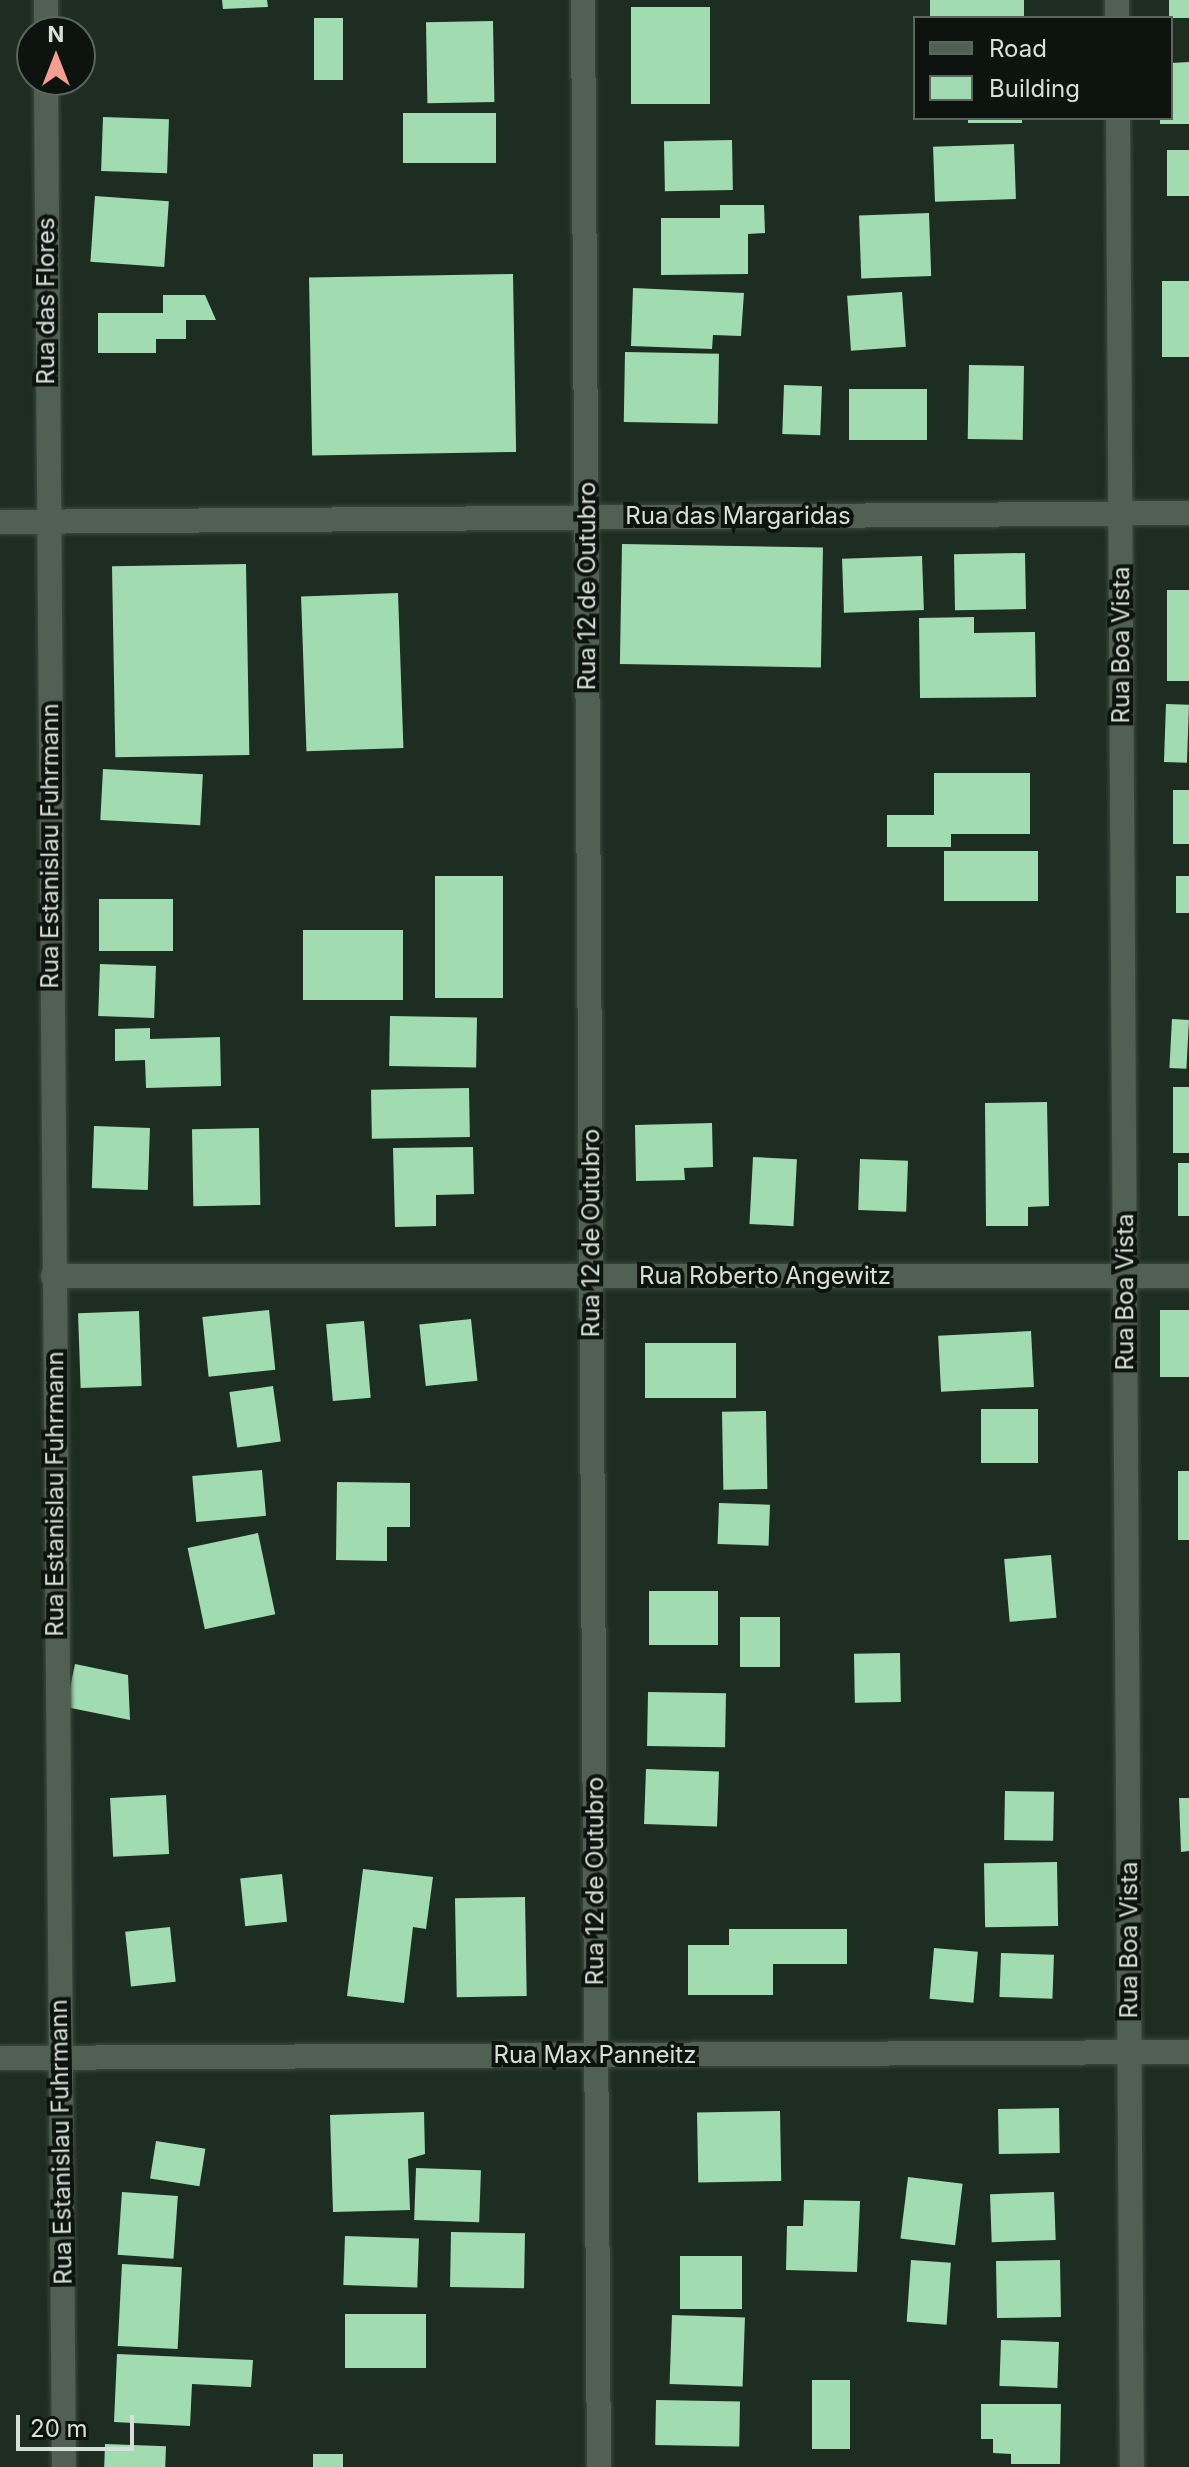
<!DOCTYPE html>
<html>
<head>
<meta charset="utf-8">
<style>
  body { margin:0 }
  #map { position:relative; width:1189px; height:2467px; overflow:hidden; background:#1e2d22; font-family:Inter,sans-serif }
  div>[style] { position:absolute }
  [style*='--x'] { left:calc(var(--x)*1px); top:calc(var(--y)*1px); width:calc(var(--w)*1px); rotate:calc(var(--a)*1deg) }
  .building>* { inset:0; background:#a1dcb1; transform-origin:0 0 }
  .roads { filter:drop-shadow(0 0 2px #3d4a40) drop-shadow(0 0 2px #3d4a40) }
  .minor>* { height:24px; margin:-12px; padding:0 12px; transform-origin:12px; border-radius:12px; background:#506154 }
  span { translate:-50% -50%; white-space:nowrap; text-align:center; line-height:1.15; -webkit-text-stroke:8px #0d130e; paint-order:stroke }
  .street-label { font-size:24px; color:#d6e0d8 }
  .legend { position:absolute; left:913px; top:16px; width:260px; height:104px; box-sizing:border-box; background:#0d130e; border:2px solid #5d655f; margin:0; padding:10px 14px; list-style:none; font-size:24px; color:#d6e0d8 }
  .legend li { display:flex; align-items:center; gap:16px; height:40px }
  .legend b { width:40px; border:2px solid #5d655f }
  .north { position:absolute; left:16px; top:16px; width:80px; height:80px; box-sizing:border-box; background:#0d130e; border:2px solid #5d655f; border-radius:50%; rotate:0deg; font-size:22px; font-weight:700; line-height:32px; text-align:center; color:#d6e0d8 }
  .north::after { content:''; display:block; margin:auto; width:28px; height:36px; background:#f59d8f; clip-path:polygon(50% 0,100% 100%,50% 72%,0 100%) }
  .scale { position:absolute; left:16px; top:2415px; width:118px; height:36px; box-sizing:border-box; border:4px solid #d6e0d8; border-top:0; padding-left:10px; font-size:24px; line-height:28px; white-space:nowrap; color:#d6e0d8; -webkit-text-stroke:6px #0d130e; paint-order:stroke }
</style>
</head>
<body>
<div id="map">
  <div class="building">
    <i style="clip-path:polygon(222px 0,267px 0,268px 7px,223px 9px)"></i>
    <i style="left:930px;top:0;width:94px;height:18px"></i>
    <i style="left:1169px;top:0;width:20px;height:18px"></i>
    <i style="left:631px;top:7px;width:79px;height:97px"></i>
    <i style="left:314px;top:18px;width:29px;height:62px"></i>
    <i style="left:493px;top:21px;width:81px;height:67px;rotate:89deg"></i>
    <i style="clip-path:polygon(1189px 62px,1189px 124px,1160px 124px,1160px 118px,1171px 118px,1171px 63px)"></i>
    <i style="left:403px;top:113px;width:93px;height:50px"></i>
    <i style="left:103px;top:117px;width:66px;height:54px;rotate:2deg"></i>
    <i style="left:968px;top:118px;width:54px;height:5px"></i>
    <i style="left:732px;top:140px;width:50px;height:68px;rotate:89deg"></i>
    <i style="left:1014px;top:144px;width:55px;height:81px;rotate:88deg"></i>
    <i style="left:1167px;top:150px;width:22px;height:46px"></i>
    <i style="left:95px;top:196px;width:74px;height:66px;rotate:4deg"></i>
    <i style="clip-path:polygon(720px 205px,764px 205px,765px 233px,748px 234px,748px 274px,661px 275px,661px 218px,720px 218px)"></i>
    <i style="left:929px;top:213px;width:63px;height:70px;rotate:88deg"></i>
    <i style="left:513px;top:274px;width:178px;height:204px;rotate:89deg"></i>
    <i style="left:1189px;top:281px;width:76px;height:27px;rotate:90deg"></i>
    <i style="clip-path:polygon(633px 288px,744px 293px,741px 336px,713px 335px,712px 349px,631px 346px)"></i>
    <i style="left:902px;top:292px;width:55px;height:55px;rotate:86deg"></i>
    <i style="clip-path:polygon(163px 295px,205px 295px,216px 320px,186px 320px,186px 339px,156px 339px,156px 353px,98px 353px,98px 313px,163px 313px)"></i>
    <i style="left:625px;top:352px;width:94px;height:70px;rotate:1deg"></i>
    <i style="left:969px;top:365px;width:55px;height:74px;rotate:1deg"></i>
    <i style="left:784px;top:385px;width:38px;height:49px;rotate:2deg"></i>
    <i style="left:849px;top:389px;width:78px;height:51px"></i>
    <i style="left:622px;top:544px;width:201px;height:120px;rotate:1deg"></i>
    <i style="left:1025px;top:553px;width:56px;height:71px;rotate:89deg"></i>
    <i style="left:922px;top:556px;width:54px;height:80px;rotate:88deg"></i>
    <i style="left:246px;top:564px;width:191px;height:134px;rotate:89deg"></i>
    <i style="left:1167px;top:590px;width:22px;height:91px"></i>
    <i style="left:398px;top:593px;width:155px;height:97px;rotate:88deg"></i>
    <i style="clip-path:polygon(974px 617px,974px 633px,1035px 632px,1036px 697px,920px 698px,919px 618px)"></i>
    <i style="left:1166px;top:704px;width:23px;height:58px;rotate:2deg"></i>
    <i style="left:103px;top:769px;width:100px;height:51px;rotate:3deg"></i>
    <i style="clip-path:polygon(934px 773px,1030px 773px,1030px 834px,951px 834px,951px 847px,887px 847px,887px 815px,934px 815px)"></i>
    <i style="left:1173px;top:790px;width:16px;height:54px"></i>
    <i style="left:1038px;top:851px;width:50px;height:94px;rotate:90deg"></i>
    <i style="left:435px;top:876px;width:68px;height:122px"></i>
    <i style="left:1176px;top:876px;width:13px;height:37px"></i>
    <i style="left:99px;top:899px;width:74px;height:52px"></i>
    <i style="left:303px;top:930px;width:100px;height:70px"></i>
    <i style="left:100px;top:964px;width:56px;height:52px;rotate:2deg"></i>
    <i style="left:390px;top:1016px;width:87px;height:50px;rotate:1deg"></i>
    <i style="left:1172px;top:1019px;width:17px;height:49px;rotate:3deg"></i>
    <i style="clip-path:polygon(150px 1028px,150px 1039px,220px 1037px,221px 1086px,146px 1088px,145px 1060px,115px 1061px,115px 1029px)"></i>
    <i style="left:1173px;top:1087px;width:16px;height:66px"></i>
    <i style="left:469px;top:1088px;width:49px;height:98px;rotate:89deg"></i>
    <i style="clip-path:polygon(1047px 1102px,1049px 1206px,1028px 1207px,1028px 1226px,986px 1226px,985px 1103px)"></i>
    <i style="clip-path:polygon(712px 1123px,713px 1167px,684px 1168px,685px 1180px,636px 1181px,635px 1125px)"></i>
    <i style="left:94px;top:1126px;width:56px;height:62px;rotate:2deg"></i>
    <i style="left:259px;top:1128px;width:77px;height:67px;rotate:89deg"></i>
    <i style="clip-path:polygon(473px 1147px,474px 1194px,436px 1195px,436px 1226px,395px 1227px,393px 1148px)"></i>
    <i style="left:753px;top:1157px;width:44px;height:67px;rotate:3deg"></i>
    <i style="left:860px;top:1159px;width:48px;height:51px;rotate:2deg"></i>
    <i style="left:1178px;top:1163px;width:11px;height:53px"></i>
    <i style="left:269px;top:1310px;width:60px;height:67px;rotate:84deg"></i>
    <i style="left:1160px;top:1310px;width:29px;height:67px"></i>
    <i style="left:139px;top:1311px;width:75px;height:61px;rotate:88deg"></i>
    <i style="left:471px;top:1319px;width:62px;height:52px;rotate:84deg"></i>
    <i style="left:364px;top:1321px;width:77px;height:38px;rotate:85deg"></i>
    <i style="left:1031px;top:1331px;width:56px;height:93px;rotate:87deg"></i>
    <i style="left:736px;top:1343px;width:55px;height:91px;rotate:90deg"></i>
    <i style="left:273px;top:1386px;width:56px;height:44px;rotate:82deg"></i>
    <i style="left:981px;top:1409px;width:57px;height:54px"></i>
    <i style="left:766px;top:1411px;width:78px;height:44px;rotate:89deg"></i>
    <i style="left:262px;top:1470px;width:46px;height:70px;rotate:85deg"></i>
    <i style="left:1178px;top:1471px;width:11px;height:69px"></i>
    <i style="clip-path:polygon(337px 1482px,410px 1483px,410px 1527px,387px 1527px,387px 1561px,336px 1560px)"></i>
    <i style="left:719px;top:1503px;width:51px;height:41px;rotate:2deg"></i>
    <i style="left:258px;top:1533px;width:83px;height:72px;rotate:78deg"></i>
    <i style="left:1051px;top:1555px;width:63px;height:47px;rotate:85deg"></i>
    <i style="left:649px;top:1591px;width:69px;height:54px"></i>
    <i style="left:740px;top:1617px;width:40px;height:50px"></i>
    <i style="left:900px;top:1653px;width:49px;height:46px;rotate:89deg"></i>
    <i style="clip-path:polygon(75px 1664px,128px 1675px,130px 1720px,66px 1707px)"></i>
    <i style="left:648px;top:1692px;width:78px;height:54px;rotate:1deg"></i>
    <i style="left:646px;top:1769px;width:73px;height:55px;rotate:2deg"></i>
    <i style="left:1005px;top:1791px;width:49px;height:49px;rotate:1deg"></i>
    <i style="left:166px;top:1795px;width:59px;height:56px;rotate:87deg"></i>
    <i style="clip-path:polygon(1179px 1798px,1189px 1798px,1189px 1851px,1181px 1852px)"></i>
    <i style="left:1057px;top:1862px;width:64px;height:73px;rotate:89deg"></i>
    <i style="clip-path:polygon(363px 1869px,433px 1877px,426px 1929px,413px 1927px,404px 2003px,347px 1996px)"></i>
    <i style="left:282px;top:1874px;width:48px;height:42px;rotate:84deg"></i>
    <i style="left:525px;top:1897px;width:99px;height:70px;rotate:89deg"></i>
    <i style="left:170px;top:1927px;width:55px;height:45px;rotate:84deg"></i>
    <i style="clip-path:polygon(729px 1929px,847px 1929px,847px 1964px,773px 1964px,773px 1995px,688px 1995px,688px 1945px,729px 1945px)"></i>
    <i style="left:934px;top:1948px;width:44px;height:51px;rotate:5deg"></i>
    <i style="left:1001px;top:1953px;width:53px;height:44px;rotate:2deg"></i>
    <i style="left:1059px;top:2108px;width:45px;height:61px;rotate:89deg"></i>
    <i style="left:780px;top:2111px;width:70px;height:83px;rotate:89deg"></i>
    <i style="clip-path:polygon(424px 2112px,425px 2154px,408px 2159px,410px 2210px,333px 2212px,330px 2115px)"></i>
    <i style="left:156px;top:2141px;width:50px;height:38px;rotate:9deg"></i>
    <i style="left:416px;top:2168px;width:65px;height:52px;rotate:2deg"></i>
    <i style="left:908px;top:2177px;width:55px;height:62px;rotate:7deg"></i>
    <i style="left:122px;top:2192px;width:56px;height:63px;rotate:4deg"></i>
    <i style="left:1054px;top:2192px;width:48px;height:64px;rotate:88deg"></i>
    <i style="clip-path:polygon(804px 2200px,860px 2201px,857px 2272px,786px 2270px,787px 2226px,803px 2226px)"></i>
    <i style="left:451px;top:2232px;width:74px;height:55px;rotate:1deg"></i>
    <i style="left:345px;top:2236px;width:74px;height:49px;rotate:2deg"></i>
    <i style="left:680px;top:2256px;width:62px;height:53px"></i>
    <i style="left:911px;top:2260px;width:40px;height:62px;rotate:4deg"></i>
    <i style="left:1060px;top:2260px;width:57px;height:64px;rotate:89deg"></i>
    <i style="left:122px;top:2264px;width:60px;height:82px;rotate:3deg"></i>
    <i style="left:345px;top:2314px;width:81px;height:54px"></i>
    <i style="left:672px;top:2315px;width:73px;height:69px;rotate:2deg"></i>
    <i style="left:1001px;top:2340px;width:58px;height:46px;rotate:2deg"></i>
    <i style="clip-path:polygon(117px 2354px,253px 2360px,251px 2387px,192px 2384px,190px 2426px,114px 2422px)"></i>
    <i style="left:812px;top:2380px;width:38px;height:69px"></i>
    <i style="left:656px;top:2400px;width:84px;height:45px;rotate:1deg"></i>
    <i style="clip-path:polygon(981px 2404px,1061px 2404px,1060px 2464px,1011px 2464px,1011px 2454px,993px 2453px,993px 2439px,981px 2439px)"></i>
    <i style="left:105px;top:2444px;width:61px;height:23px;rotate:2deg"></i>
    <i style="left:313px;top:2454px;width:30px;height:13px"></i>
  </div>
  <div class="roads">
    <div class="minor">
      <i style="--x:46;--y:0;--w:32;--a:90"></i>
      <i style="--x:583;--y:0;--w:2467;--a:89.63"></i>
      <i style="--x:1117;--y:0;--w:18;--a:90"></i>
      <i style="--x:46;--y:80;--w:2387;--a:89.57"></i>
      <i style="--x:1118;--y:118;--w:2349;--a:89.66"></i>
      <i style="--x:0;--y:522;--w:1189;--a:-0.43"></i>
      <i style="--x:53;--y:1276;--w:1136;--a:0"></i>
      <i style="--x:0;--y:2058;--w:1189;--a:-0.29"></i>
    </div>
  </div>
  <div class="street-label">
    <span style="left:46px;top:301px;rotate:-90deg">Rua das Flores</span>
    <span style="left:738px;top:516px">Rua das Margaridas</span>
    <span style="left:587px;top:586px;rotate:-90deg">Rua 12 de Outubro</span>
    <span style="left:1121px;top:645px;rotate:-90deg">Rua Boa Vista</span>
    <span style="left:50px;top:846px;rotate:-90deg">Rua Estanislau Fuhrmann</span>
    <span style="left:591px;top:1233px;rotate:-90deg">Rua 12 de Outubro</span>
    <span style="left:765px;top:1276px">Rua Roberto Angewitz</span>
    <span style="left:1125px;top:1292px;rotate:-90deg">Rua Boa Vista</span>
    <span style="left:55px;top:1494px;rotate:-90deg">Rua Estanislau Fuhrmann</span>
    <span style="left:595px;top:1881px;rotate:-90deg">Rua 12 de Outubro</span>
    <span style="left:1129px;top:1940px;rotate:-90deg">Rua Boa Vista</span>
    <span style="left:595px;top:2055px">Rua Max Panneitz</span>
    <span style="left:61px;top:2142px;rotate:-91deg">Rua Estanislau Fuhrmann</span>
  </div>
  <ul class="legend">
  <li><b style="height:10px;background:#506154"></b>Road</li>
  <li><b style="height:22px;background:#a1dcb1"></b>Building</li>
  </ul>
  <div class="north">N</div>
  <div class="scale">20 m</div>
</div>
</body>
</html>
